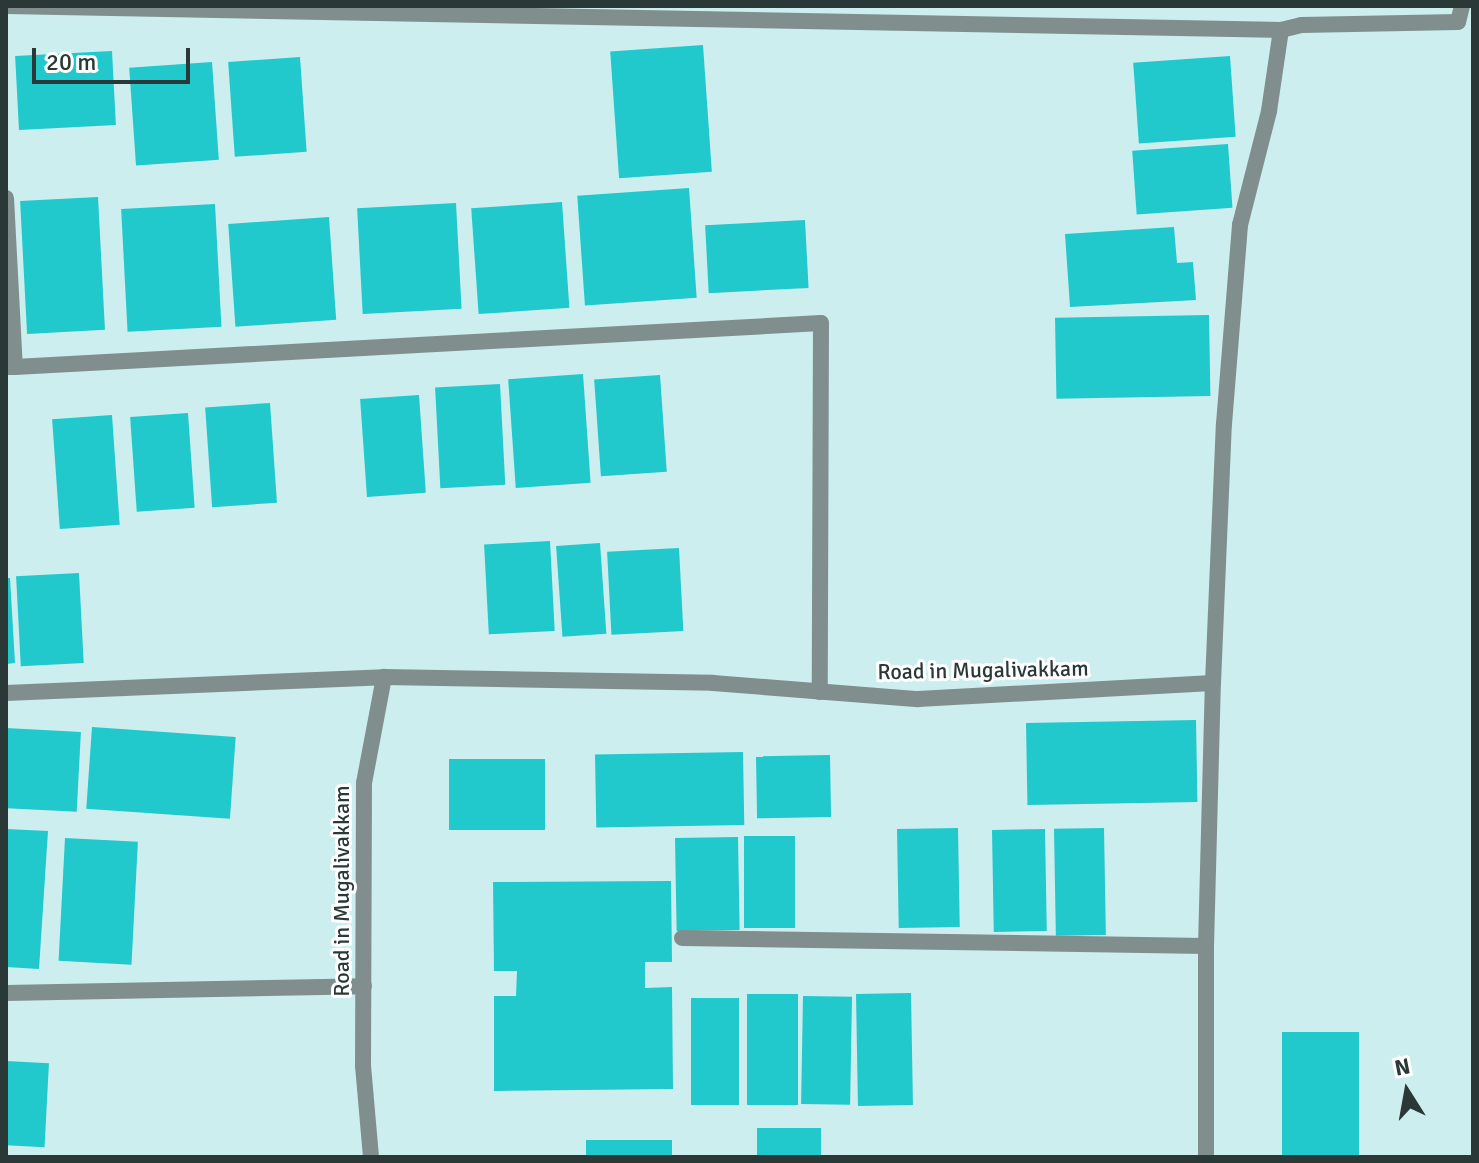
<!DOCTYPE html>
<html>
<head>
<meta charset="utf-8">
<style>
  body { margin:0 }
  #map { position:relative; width:1479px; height:1163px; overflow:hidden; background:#cceeef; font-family:Signika,sans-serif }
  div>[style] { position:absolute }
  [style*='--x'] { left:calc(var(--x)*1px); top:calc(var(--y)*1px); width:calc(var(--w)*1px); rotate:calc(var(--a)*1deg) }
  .building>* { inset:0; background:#21c8cc; transform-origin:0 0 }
  .minor>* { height:16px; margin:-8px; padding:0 8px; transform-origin:8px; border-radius:8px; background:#808e8e }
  span { translate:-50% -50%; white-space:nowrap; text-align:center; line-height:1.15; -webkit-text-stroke:6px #fff; paint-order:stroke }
  .street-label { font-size:22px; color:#2b3838 }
  .frame { position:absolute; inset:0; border:8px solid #2b3838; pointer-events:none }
  .north { position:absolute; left:1367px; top:1051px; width:80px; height:80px; -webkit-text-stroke:6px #fff; paint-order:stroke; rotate:349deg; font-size:22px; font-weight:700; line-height:32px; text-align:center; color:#2b3838 }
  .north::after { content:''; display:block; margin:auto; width:28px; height:36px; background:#2b3838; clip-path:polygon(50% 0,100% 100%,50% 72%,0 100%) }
  .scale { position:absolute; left:32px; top:48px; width:158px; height:36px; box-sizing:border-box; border:4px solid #2b3838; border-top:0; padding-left:10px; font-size:24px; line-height:28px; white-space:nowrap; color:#2b3838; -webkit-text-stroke:6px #fff; paint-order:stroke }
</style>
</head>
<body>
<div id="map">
  <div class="building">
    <i style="left:703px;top:45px;width:127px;height:93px;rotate:86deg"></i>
    <i style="left:112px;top:51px;width:74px;height:97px;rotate:87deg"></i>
    <i style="left:1230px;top:56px;width:81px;height:97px;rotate:86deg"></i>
    <i style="left:300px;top:57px;width:95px;height:72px;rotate:86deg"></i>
    <i style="left:212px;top:62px;width:98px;height:83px;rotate:86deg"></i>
    <i style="left:1228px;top:144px;width:64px;height:96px;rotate:86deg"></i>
    <i style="left:689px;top:188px;width:110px;height:112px;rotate:86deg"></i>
    <i style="left:98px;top:197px;width:133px;height:78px;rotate:87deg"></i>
    <i style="left:562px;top:202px;width:106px;height:91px;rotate:86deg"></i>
    <i style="left:456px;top:203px;width:106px;height:99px;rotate:87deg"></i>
    <i style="left:215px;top:204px;width:123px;height:94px;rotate:87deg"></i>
    <i style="left:329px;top:217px;width:103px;height:101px;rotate:86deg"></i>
    <i style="left:805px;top:220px;width:68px;height:100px;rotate:87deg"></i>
    <i style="clip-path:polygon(1174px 227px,1177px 263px,1193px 262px,1196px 300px,1070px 307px,1065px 234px)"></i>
    <i style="left:1209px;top:315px;width:81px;height:154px;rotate:89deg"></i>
    <i style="left:583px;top:374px;width:109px;height:75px;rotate:86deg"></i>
    <i style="left:660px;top:375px;width:97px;height:66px;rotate:86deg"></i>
    <i style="left:500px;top:384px;width:101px;height:65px;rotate:87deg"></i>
    <i style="left:419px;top:395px;width:98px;height:59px;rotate:86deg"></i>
    <i style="left:270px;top:403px;width:100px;height:65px;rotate:86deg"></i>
    <i style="left:188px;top:413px;width:95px;height:58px;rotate:86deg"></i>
    <i style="left:112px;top:415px;width:110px;height:60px;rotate:86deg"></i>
    <i style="left:550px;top:541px;width:90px;height:66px;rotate:87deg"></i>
    <i style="left:600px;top:543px;width:91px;height:44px;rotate:86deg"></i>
    <i style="left:679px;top:548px;width:83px;height:72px;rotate:87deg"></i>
    <i style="left:79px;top:573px;width:90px;height:63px;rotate:87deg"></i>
    <i style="clip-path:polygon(6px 578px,10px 578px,15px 663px,6px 664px)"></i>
    <i style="left:1196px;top:720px;width:82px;height:170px;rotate:89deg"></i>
    <i style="left:92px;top:727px;width:144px;height:82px;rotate:4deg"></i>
    <i style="left:6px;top:728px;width:75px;height:80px;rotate:3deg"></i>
    <i style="left:743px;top:752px;width:73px;height:148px;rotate:89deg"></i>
    <i style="left:830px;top:755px;width:62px;height:74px;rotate:89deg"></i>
    <i style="left:449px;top:759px;width:96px;height:71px"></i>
    <i style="left:958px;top:828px;width:99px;height:61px;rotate:89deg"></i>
    <i style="left:1104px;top:828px;width:107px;height:50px;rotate:89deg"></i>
    <i style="clip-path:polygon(6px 829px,48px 831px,39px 969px,6px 967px)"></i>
    <i style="left:1045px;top:829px;width:102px;height:53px;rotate:89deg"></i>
    <i style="left:795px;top:836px;width:92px;height:51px;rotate:90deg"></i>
    <i style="left:738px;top:837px;width:93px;height:63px;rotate:89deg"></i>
    <i style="left:65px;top:838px;width:73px;height:123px;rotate:3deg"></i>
    <i style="clip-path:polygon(671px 881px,672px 962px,645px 962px,645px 988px,672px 987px,673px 1089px,494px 1091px,494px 996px,516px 996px,517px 971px,494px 971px,493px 882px)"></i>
    <i style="left:911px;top:993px;width:112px;height:55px;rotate:89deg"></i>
    <i style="left:747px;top:994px;width:51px;height:111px"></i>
    <i style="left:803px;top:996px;width:49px;height:108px;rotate:1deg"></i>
    <i style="left:691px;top:998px;width:48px;height:107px"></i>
    <i style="left:1359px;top:1032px;width:125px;height:77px;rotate:90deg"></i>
    <i style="left:6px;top:1061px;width:43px;height:84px;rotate:3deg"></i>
    <i style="left:757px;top:1128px;width:64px;height:29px"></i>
    <i style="left:672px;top:1140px;width:17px;height:86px;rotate:90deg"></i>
  </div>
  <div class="minor">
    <i style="--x:6;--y:6;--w:1275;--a:1.08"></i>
    <i style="--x:6;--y:198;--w:169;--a:87"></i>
    <i style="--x:15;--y:367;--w:9;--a:180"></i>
    <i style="--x:15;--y:367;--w:807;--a:-3.12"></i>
    <i style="--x:821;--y:323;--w:369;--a:90.2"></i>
    <i style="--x:6;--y:693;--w:378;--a:-2.4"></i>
    <i style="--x:682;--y:938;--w:524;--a:0.87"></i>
    <i style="--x:6;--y:993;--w:358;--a:-1.1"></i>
    <i style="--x:371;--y:1157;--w:91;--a:-95"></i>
    <i style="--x:363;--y:1066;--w:283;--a:-89.8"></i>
    <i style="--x:364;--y:783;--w:108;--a:-79.3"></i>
    <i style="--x:384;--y:677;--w:329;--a:1"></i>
    <i style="--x:713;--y:683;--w:206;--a:4.5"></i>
    <i style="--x:918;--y:699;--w:295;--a:-3.1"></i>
    <i style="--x:1213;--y:683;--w:259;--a:-87.6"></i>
    <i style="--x:1224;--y:424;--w:200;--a:-85.4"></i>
    <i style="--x:1240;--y:225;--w:118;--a:-75.7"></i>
    <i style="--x:1269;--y:111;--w:82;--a:-81.6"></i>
    <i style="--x:1281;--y:30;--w:21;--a:-14"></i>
    <i style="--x:1301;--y:25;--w:157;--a:-1.1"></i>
    <i style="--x:1458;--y:22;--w:16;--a:-76"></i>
    <i style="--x:1206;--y:1157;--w:211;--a:-90"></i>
    <i style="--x:1206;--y:946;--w:263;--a:-88.5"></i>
  </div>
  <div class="street-label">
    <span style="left:983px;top:670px;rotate:-1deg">Road in Mugalivakkam</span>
    <span style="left:342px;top:891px;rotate:-90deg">Road in Mugalivakkam</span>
  </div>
  <div class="frame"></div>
  <div class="north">N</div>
  <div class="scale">20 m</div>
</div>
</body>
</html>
